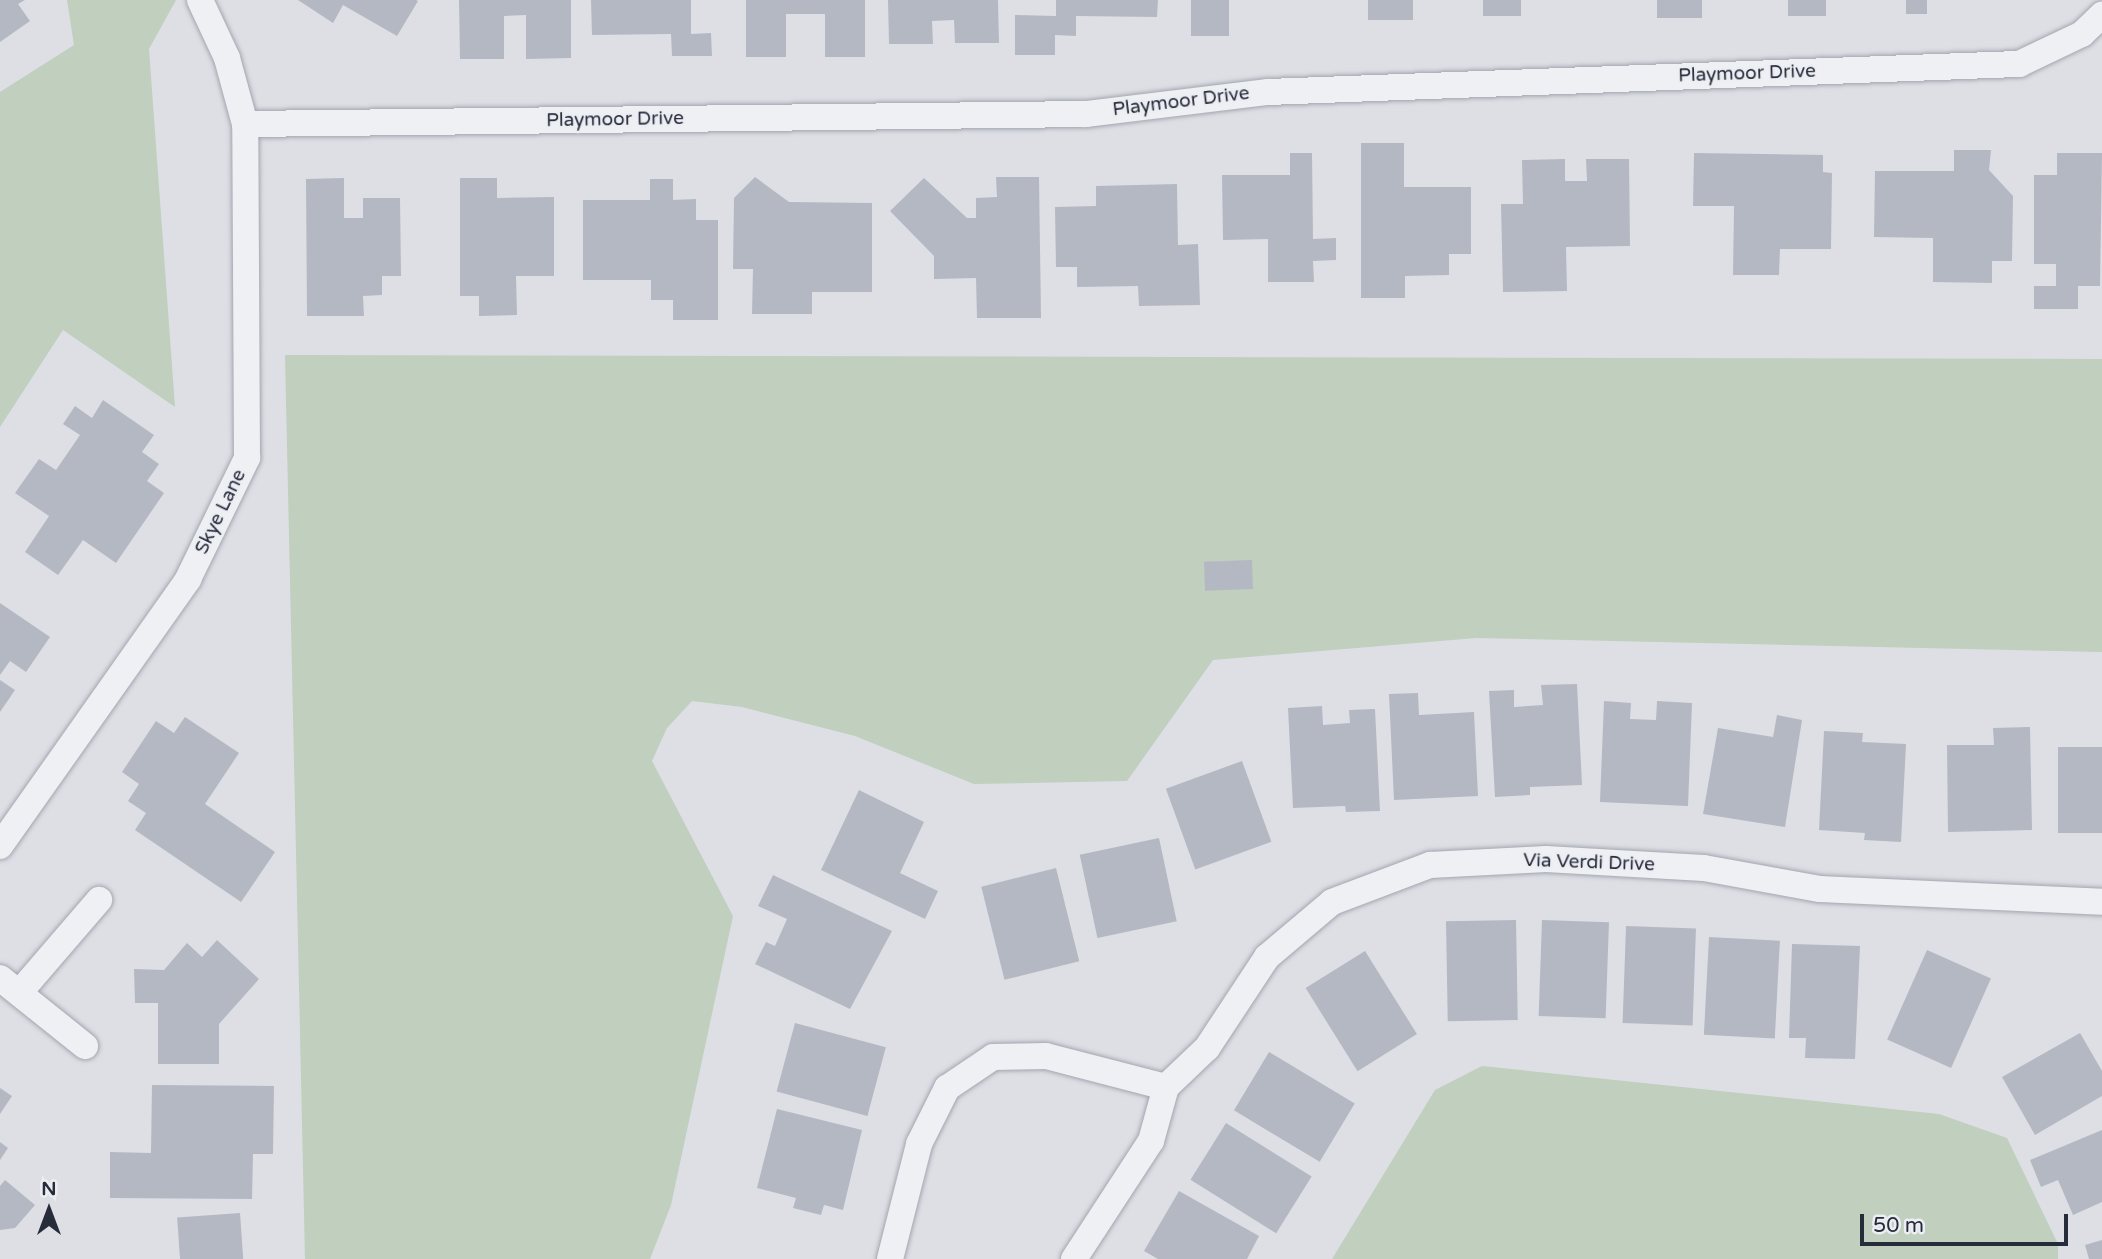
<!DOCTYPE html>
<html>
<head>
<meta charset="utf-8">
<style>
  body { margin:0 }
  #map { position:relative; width:2102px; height:1259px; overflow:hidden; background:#dddfe5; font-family:"Varela Round",sans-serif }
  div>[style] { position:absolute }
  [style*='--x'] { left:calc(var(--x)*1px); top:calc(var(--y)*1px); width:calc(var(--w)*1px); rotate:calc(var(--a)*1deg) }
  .green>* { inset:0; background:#c0cfbe }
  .building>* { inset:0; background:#b4b8c2; transform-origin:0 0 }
  .roads { filter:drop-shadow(0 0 2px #a3a6af) drop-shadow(0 0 2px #a3a6af) }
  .minor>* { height:26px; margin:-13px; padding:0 13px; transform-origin:13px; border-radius:13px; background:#eff0f4 }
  span { translate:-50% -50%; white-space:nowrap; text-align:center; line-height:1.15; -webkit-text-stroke:5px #eceef3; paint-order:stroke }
  .street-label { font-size:19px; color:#272c3b }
  .north { position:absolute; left:14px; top:1175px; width:70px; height:70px; -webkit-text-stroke:5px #eceef3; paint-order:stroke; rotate:0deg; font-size:19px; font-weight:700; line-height:28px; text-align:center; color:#272c3b }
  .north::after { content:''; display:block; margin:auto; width:24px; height:32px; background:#272c3b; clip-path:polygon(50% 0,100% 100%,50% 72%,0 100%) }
  .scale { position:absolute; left:1860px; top:1214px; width:208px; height:32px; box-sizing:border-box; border:4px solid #272c3b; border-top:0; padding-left:9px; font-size:21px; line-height:24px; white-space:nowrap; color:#272c3b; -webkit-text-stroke:5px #eceef3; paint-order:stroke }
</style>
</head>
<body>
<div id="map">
  <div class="green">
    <i style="clip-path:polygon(67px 0,176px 0,149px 49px,175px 407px,63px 330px,0 427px,0 92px,74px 45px)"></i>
    <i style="clip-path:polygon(285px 355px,2102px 359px,2102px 652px,1476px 638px,1213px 660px,1127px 781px,974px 784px,855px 736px,742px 707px,692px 701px,667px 728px,652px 761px,733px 916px,671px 1205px,650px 1259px,305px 1259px)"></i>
    <i style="clip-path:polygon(1482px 1066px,1939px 1114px,2007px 1138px,2058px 1244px,2058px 1259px,1332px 1259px,1435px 1090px)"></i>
  </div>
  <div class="building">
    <i style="clip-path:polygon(0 0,25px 0,18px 4px,30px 21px,0 42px)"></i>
    <i style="clip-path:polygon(298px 0,416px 0,418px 1px,397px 36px,343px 5px,333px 23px)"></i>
    <i style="clip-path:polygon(459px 0,571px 0,571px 58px,526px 59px,526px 15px,504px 16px,504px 59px,460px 59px)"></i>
    <i style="clip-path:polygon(591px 0,691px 0,691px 34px,711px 33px,712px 56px,672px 56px,671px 34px,592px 35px)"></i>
    <i style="clip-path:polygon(746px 0,865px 0,865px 57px,825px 57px,825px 14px,786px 14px,786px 57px,746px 57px)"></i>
    <i style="clip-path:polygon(888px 0,998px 0,999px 43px,955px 43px,954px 20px,932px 21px,933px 44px,889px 44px)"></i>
    <i style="clip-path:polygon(1056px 0,1158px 0,1157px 17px,1076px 16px,1076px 36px,1055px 35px,1055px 55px,1015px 55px,1015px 15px,1056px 16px)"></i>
    <i style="left:1191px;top:0;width:38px;height:36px"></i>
    <i style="left:1368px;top:0;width:45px;height:20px"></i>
    <i style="left:1483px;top:0;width:38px;height:16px"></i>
    <i style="left:1657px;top:0;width:45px;height:18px"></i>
    <i style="left:1788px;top:0;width:38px;height:16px"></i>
    <i style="left:1906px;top:0;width:21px;height:14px"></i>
    <i style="clip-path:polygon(1361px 143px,1404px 143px,1404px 187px,1471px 187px,1471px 254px,1449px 254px,1449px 275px,1405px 276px,1405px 298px,1361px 298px)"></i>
    <i style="clip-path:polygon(1954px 150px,1991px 150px,1989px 170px,2013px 196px,2012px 261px,1992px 261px,1992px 283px,1933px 282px,1933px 238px,1874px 237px,1875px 171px,1954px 171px)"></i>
    <i style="clip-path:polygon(1290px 153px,1312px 153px,1313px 239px,1336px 238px,1336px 260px,1313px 261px,1314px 282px,1268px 282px,1268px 239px,1223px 240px,1222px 175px,1290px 175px)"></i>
    <i style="clip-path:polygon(1694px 153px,1823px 155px,1823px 172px,1832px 173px,1831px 249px,1780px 249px,1779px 275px,1733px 275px,1734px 206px,1693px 206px)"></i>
    <i style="clip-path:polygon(2057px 153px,2102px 153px,2100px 286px,2078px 286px,2078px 309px,2034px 309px,2034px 286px,2056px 286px,2056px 264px,2034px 264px,2034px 175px,2057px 175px)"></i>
    <i style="clip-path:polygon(1565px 159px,1565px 181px,1587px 181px,1586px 159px,1629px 159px,1630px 246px,1566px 247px,1567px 291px,1503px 292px,1501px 204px,1523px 204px,1522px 160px)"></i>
    <i style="clip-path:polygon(755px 177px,789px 202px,872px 203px,872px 292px,812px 292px,812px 314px,752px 314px,753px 269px,733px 269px,734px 198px)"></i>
    <i style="clip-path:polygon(996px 177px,1039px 177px,1041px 318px,977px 318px,976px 278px,934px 279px,934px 256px,890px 211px,924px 178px,967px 218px,976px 218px,976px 198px,997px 197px)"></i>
    <i style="clip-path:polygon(344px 178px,344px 218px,363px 218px,363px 198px,400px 198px,401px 276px,382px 276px,382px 295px,363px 296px,364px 316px,307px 316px,306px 179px)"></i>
    <i style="clip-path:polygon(460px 178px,497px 178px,497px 198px,554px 197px,554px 276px,516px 276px,517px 315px,479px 316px,479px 296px,460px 296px)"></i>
    <i style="clip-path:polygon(650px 179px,673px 179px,673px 200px,696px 199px,696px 220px,718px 220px,718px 320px,673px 320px,673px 300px,651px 300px,651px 280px,583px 280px,583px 200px,650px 200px)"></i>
    <i style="clip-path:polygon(1177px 184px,1178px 245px,1198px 244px,1200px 305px,1139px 306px,1138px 286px,1077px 287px,1077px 267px,1056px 267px,1055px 207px,1096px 206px,1096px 186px)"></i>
    <i style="clip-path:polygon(103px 400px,154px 435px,142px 452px,159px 464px,147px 481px,164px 493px,116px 563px,83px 540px,58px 575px,25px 552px,49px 516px,15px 493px,39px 459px,56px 470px,80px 435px,63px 424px,75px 406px,92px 418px)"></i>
    <i style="left:1252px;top:560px;width:29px;height:48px;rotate:88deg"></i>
    <i style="clip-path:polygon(0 603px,50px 637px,26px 672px,10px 661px,0 675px)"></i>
    <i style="clip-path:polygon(0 680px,15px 690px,0 712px)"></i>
    <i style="clip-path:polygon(1577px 684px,1582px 785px,1530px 787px,1530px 795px,1495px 797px,1489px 691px,1514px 690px,1514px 707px,1543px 705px,1541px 685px)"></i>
    <i style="clip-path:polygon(1418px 693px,1419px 715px,1474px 712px,1478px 796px,1394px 800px,1389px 694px)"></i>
    <i style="clip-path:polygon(1604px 701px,1631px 703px,1630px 719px,1656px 720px,1657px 701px,1692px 703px,1688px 806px,1600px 802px)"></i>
    <i style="clip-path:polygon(1322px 706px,1323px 725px,1350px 723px,1349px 710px,1375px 709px,1380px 811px,1346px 812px,1345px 806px,1293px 808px,1288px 708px)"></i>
    <i style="clip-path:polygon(1777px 715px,1802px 720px,1785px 827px,1703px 814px,1718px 728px,1773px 737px)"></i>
    <i style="clip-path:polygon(185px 717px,239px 753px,205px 804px,275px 852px,241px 902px,135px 830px,146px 813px,128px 801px,139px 784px,122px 772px,156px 721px,174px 733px)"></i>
    <i style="clip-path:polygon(2030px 727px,2032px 830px,1948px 832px,1947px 745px,1994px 745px,1993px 728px)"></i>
    <i style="clip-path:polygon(1824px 731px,1863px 733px,1862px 742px,1906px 744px,1901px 842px,1864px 840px,1865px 833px,1819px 830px)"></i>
    <i style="left:2102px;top:747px;width:86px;height:44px;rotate:90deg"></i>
    <i style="left:1242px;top:761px;width:86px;height:81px;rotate:70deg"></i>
    <i style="clip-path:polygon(859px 790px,924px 822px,900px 873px,938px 891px,925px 919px,821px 870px)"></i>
    <i style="left:1159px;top:838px;width:85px;height:81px;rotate:78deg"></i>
    <i style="left:1056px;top:868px;width:96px;height:77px;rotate:76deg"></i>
    <i style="clip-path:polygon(773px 875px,892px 931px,850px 1009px,755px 964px,766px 942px,775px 946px,787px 919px,758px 906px)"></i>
    <i style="left:1516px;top:920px;width:100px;height:70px;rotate:89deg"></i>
    <i style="left:1542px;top:920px;width:67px;height:96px;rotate:2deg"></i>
    <i style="left:1626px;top:926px;width:70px;height:97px;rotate:2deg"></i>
    <i style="left:1709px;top:937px;width:71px;height:98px;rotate:3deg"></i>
    <i style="clip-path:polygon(217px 940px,259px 979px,219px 1024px,219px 1064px,158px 1064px,158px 1003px,135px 1003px,134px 969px,164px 970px,187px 943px,202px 957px)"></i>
    <i style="clip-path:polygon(1792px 944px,1860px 946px,1855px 1059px,1805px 1058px,1806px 1038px,1789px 1038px)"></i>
    <i style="left:1927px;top:950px;width:70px;height:98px;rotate:24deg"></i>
    <i style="left:1365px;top:951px;width:98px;height:70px;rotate:58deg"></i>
    <i style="left:795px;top:1023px;width:94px;height:71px;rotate:15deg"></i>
    <i style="clip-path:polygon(2080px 1033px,2102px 1071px,2102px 1096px,2035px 1135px,2002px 1077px)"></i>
    <i style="left:1269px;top:1052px;width:100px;height:68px;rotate:31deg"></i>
    <i style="clip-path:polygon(152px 1085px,274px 1086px,273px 1154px,253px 1154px,252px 1199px,110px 1198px,110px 1152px,151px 1153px)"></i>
    <i style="clip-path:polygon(0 1088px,12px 1096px,0 1114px)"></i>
    <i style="clip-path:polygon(777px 1109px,862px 1130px,843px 1210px,824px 1205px,821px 1215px,793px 1208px,796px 1198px,757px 1188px)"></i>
    <i style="left:1226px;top:1123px;width:101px;height:67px;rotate:32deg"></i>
    <i style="clip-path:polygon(2102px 1130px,2102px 1202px,2073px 1215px,2058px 1180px,2041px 1187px,2030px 1160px)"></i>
    <i style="clip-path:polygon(0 1142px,8px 1148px,0 1160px)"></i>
    <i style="clip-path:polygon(5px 1180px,35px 1205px,15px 1228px,0 1230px,0 1186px)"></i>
    <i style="clip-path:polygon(1179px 1191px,1259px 1236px,1247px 1259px,1158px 1259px,1144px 1251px)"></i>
    <i style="left:240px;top:1213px;width:46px;height:63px;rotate:86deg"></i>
    <i style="clip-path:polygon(2102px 1240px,2102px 1259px,2089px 1259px,2085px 1245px)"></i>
  </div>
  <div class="roads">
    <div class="minor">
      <i style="--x:245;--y:124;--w:841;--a:-0.68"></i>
      <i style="--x:1086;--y:114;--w:183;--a:-6.9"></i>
      <i style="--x:1268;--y:92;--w:752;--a:-2.14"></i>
      <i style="--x:2019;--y:64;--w:70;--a:-25.5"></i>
      <i style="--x:2082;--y:34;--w:28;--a:-44"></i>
      <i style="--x:0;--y:846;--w:327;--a:-54.8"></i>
      <i style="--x:188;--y:579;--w:135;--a:-64"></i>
      <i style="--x:247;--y:458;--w:334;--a:-90.3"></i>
      <i style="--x:245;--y:124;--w:68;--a:-105.3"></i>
      <i style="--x:227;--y:58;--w:64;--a:-115"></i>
      <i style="--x:0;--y:978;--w:109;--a:38.7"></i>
      <i style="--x:19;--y:993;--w:123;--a:-49.3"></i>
      <i style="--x:890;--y:1259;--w:119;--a:-75.8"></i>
      <i style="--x:919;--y:1144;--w:63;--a:-63.4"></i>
      <i style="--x:947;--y:1088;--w:55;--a:-34"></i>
      <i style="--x:993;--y:1057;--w:53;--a:-1.1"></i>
      <i style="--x:1046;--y:1056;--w:124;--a:14.5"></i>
      <i style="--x:1074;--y:1259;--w:141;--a:-56.9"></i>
      <i style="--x:1151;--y:1141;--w:56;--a:-74.5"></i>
      <i style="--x:1166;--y:1087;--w:57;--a:-43.6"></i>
      <i style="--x:1207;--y:1048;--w:109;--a:-56.6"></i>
      <i style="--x:1267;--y:957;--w:85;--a:-40.2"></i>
      <i style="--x:1332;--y:902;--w:105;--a:-20.7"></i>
      <i style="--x:1430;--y:865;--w:116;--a:-3"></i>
      <i style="--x:1546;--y:859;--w:158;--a:3.3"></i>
      <i style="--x:1704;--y:868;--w:118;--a:10.3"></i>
      <i style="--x:1820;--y:889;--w:282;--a:2.6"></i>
    </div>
  </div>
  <div class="street-label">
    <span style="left:1747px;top:74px;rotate:-2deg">Playmoor Drive</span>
    <span style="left:1181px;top:102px;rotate:-7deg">Playmoor Drive</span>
    <span style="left:615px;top:120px;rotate:-1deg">Playmoor Drive</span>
    <span style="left:221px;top:512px;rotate:-64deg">Skye Lane</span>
    <span style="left:1589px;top:863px;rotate:2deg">Via Verdi Drive</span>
  </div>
  <div class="north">N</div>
  <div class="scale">50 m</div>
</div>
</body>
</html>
